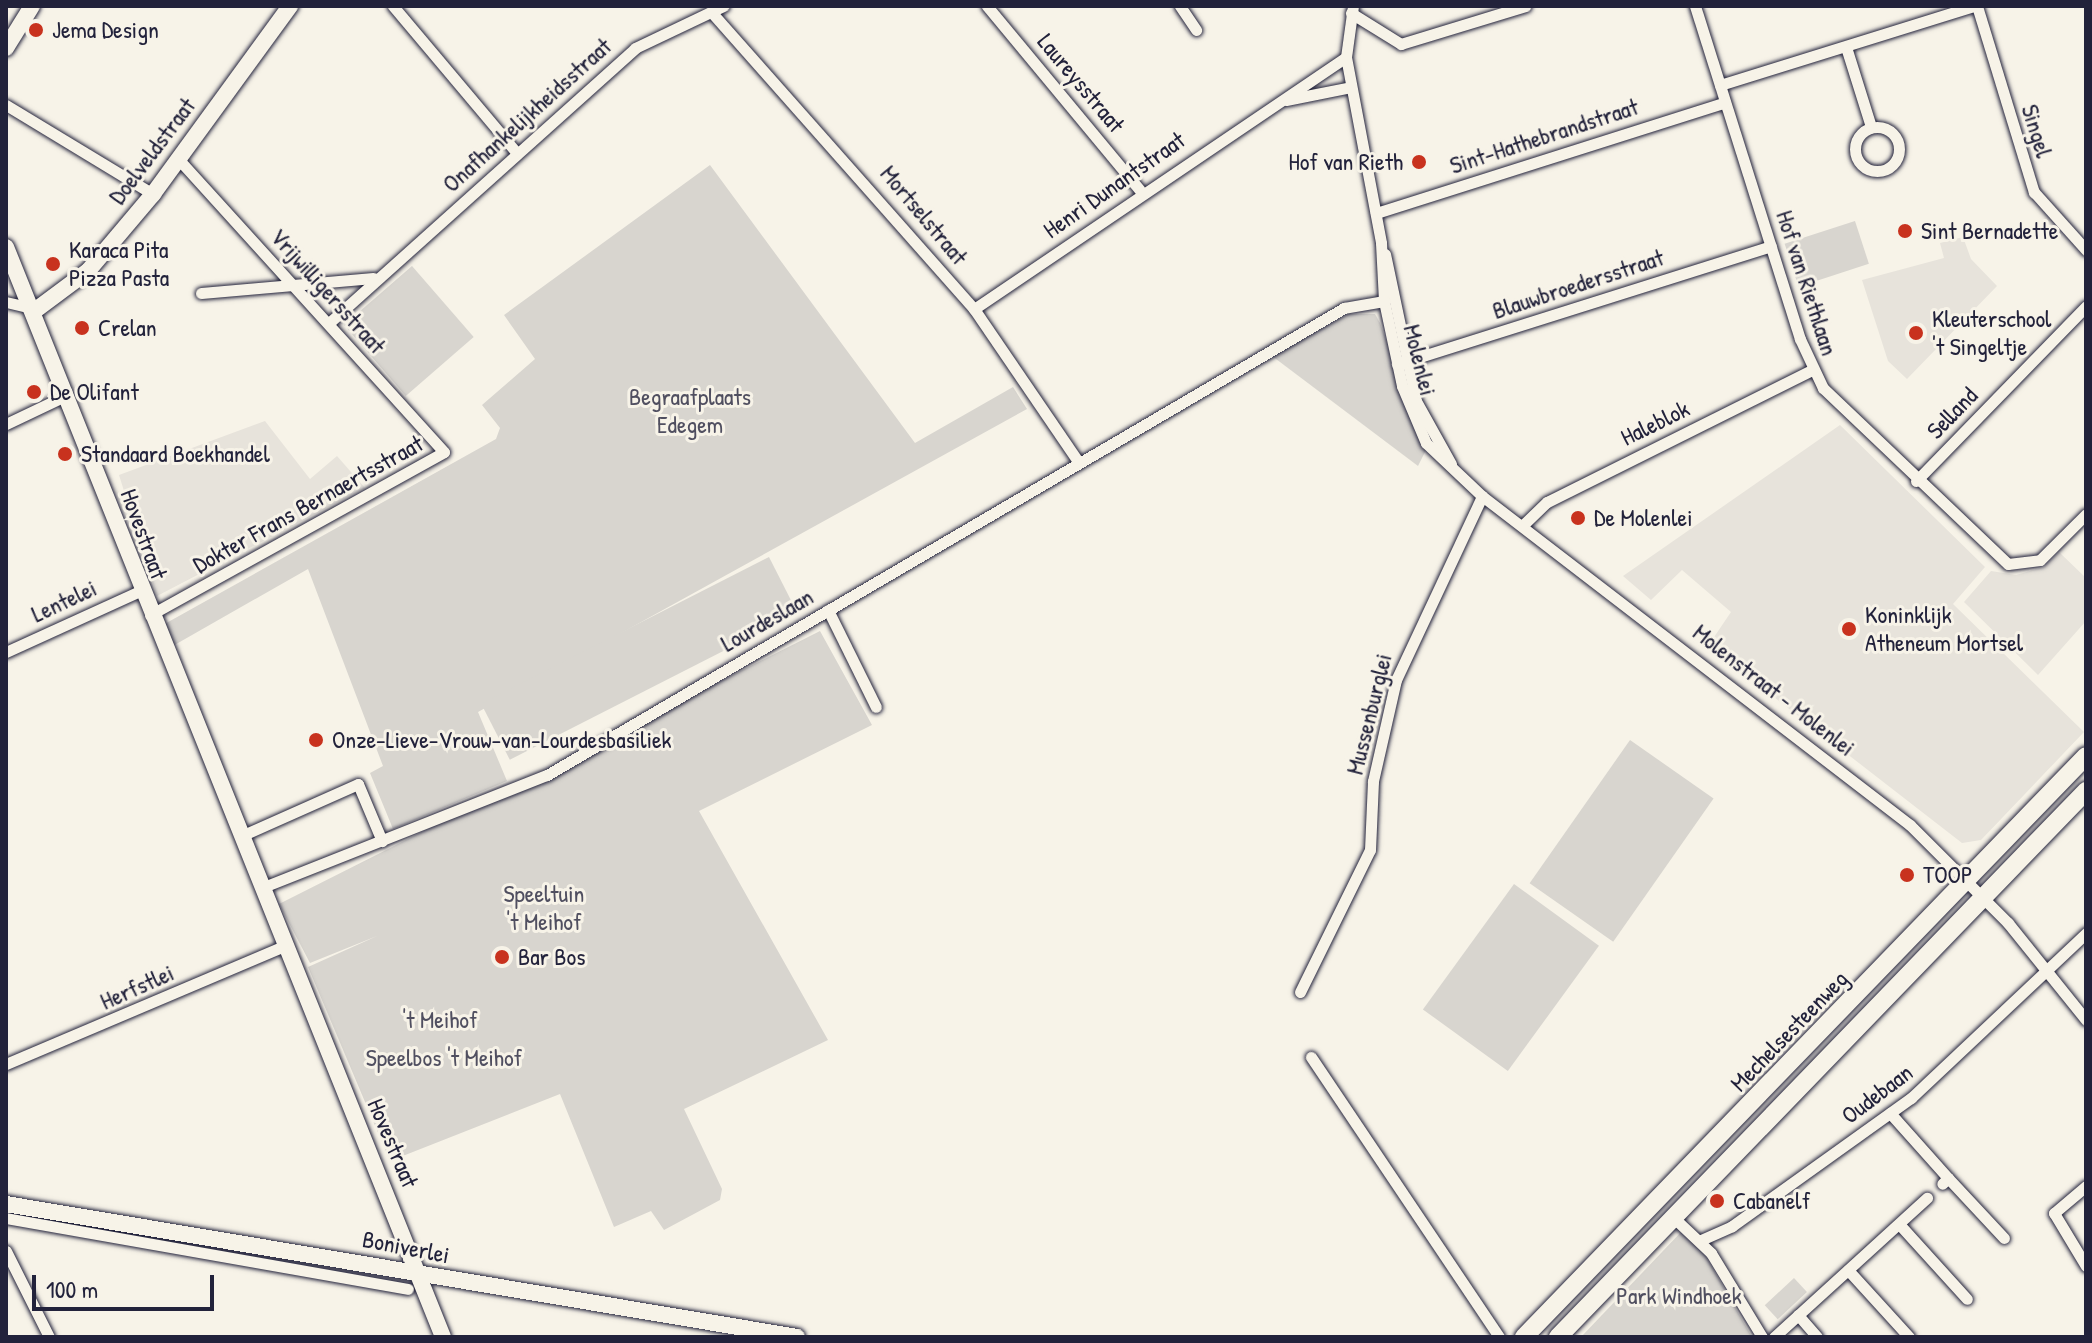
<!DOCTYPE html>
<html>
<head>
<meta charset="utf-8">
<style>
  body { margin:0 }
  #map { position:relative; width:2092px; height:1343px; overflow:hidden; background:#f7f3e8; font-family:"Patrick Hand",sans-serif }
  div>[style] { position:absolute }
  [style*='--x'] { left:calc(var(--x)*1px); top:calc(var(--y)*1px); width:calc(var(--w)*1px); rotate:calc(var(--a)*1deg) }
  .built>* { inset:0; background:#e7e3db }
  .green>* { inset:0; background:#d8d5cf; transform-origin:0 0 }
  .roads { filter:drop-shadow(0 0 2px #22223b) drop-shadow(0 0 2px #22223b) }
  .street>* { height:11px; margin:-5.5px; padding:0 5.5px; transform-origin:5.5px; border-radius:5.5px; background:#f7f3e8 }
  .street>.ring { margin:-5.5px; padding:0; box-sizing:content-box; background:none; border:11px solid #f7f3e8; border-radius:50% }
  .secondary>* { height:16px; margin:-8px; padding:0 8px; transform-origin:8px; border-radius:8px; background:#f7f3e8 }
  .primary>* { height:18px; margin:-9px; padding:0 9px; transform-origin:9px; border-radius:9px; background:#f7f3e8 }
  .dots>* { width:22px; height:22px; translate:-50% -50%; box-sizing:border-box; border:4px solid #f7f3e8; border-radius:50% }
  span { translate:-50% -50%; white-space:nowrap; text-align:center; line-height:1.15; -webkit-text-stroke:6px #f7f3e8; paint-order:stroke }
  .poi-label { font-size:24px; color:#22223b }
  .left { translate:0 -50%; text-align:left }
  .right { translate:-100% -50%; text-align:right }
  .street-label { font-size:24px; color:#22223b }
  .park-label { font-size:24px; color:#504f60 }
  .frame { position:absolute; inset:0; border:8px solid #22223b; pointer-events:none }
  .scale { position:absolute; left:32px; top:1275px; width:182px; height:36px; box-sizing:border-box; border:4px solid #22223b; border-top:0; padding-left:10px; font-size:24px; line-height:28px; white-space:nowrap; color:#22223b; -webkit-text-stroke:6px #f7f3e8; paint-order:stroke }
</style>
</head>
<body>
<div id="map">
  <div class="built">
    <i style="clip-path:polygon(1963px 237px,1971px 259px,1997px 286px,1907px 379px,1888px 361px,1862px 280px,1944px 258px,1940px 243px)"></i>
    <i style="clip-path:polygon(265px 421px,310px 479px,337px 456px,365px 488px,157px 596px,119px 475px)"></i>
    <i style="clip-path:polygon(1840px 425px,1985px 567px,1953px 604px,2084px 732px,1981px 840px,1962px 843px,1708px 646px,1731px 612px,1682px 570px,1651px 600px,1623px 576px)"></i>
    <i style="clip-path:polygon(2059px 552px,2086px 578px,2086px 621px,2038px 675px,1964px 602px,1991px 571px,2016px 575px,2044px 567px)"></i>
  </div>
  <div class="green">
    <i style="clip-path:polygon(710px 165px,915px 443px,1013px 387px,1027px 409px,478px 712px,507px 781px,393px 829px,370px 773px,383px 766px,308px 569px,171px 647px,161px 626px,496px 439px,500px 428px,482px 405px,535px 359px,504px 315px)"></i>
    <i style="left:1855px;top:221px;width:45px;height:74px;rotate:72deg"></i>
    <i style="left:412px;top:266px;width:94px;height:90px;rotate:49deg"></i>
    <i style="clip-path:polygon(1349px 314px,1375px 314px,1380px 323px,1426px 450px,1418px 466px,1272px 356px)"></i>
    <i style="left:769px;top:557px;width:63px;height:323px;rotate:63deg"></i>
    <i style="clip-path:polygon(820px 631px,872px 725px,699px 811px,828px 1040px,684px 1109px,722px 1189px,720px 1200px,664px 1230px,651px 1211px,614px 1227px,560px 1094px,390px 1161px,308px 967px,377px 936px,310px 963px,279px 904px)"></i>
    <i style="left:1630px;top:740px;width:102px;height:175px;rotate:35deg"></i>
    <i style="left:1514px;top:884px;width:105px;height:155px;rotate:36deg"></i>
    <i style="clip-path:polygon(1682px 1231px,1705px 1255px,1752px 1337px,1581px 1337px)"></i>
    <i style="left:1794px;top:1278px;width:19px;height:40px;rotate:47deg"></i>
  </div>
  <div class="roads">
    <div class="street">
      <i style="--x:393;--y:6;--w:192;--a:49.9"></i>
      <i style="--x:987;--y:6;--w:239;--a:50.3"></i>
      <i style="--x:1180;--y:6;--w:29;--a:56"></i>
      <i style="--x:1353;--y:6;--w:51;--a:97.8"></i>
      <i style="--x:1346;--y:57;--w:189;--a:79.3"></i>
      <i style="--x:1381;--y:243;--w:58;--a:87"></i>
      <i style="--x:1384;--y:301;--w:87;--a:78"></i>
      <i style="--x:1402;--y:386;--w:62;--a:67.2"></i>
      <i style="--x:1426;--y:443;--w:77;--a:43.4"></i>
      <i style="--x:1482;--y:496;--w:540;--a:37.55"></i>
      <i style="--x:1910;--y:825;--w:139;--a:45"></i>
      <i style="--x:2008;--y:923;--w:124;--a:51.2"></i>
      <i style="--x:1695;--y:6;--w:349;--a:72.5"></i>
      <i style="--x:1800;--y:339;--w:54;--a:64.9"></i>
      <i style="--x:1823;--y:388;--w:255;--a:43.6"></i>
      <i style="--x:2008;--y:564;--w:32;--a:-7"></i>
      <i style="--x:2040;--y:560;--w:65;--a:-45"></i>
      <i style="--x:1977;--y:6;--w:195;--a:73"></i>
      <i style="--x:2034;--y:192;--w:78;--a:48.1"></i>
      <i style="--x:1351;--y:13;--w:59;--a:31.8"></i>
      <i style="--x:1401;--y:44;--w:130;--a:-17"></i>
      <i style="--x:713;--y:14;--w:394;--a:48.5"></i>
      <i style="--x:974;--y:309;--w:186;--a:55.7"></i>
      <i style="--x:1846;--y:47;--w:84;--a:72.6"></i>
      <i style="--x:1720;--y:85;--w:265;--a:-17.3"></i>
      <i style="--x:1286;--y:100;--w:66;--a:-11.3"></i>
      <i style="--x:6;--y:105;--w:172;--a:31.2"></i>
      <i class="ring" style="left:1855px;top:127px;width:33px;height:33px"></i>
      <i style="--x:1376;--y:213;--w:366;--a:-17.6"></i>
      <i style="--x:1385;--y:254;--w:150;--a:78.1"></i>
      <i style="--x:1416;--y:401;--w:72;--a:60.9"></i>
      <i style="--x:201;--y:293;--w:173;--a:-5"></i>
      <i style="--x:6;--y:302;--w:28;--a:13"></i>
      <i style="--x:974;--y:309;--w:449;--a:-34.1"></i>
      <i style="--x:329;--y:323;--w:411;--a:-41.9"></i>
      <i style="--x:635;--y:48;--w:98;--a:-25.5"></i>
      <i style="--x:1397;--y:364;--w:392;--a:-17.5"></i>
      <i style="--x:6;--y:424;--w:68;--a:-25.4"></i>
      <i style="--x:1916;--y:481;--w:244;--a:-45.8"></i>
      <i style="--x:1524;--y:524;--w:32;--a:-44"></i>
      <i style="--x:1547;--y:502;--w:296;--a:-26.5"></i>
      <i style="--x:828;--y:610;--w:108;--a:63.7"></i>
      <i style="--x:150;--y:615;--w:336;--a:-29"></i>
      <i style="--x:444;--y:452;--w:394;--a:-132.2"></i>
      <i style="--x:6;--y:652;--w:147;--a:-24.5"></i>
      <i style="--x:241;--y:836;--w:128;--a:-24"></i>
      <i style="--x:358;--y:784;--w:62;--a:67.2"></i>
      <i style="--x:261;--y:888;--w:308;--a:-21.6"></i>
      <i style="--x:547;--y:775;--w:924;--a:-30.37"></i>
      <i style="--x:1344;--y:308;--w:41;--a:-9.9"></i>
      <i style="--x:1300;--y:992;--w:158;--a:-63.8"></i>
      <i style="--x:1370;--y:850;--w:69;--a:-87.5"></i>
      <i style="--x:1373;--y:781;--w:104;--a:-77.2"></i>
      <i style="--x:1396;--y:680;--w:203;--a:-64.9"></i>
      <i style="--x:1311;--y:1057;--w:337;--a:56.1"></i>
      <i style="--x:6;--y:1064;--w:302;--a:-23"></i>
      <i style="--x:1890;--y:1113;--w:87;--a:48.3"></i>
      <i style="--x:1948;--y:1178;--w:8;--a:135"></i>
      <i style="--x:1948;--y:1178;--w:82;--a:47"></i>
      <i style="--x:2086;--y:1186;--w:42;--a:139.8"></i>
      <i style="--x:2054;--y:1213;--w:62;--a:58.9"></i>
      <i style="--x:6;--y:1218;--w:408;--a:10"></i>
      <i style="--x:1674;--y:1218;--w:51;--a:43.4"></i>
      <i style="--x:1711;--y:1253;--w:98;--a:58.7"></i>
      <i style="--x:1899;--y:1224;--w:101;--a:47.8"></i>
      <i style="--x:1701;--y:1240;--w:34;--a:-24"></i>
      <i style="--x:1732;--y:1226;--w:220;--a:-35.6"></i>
      <i style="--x:1911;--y:1098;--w:241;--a:-43.3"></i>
      <i style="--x:6;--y:1251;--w:96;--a:63.4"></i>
      <i style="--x:1848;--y:1270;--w:91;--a:47.7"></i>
      <i style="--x:1798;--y:1315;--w:29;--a:49"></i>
      <i style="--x:1774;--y:1337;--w:207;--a:-42.3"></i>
    </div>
    <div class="secondary">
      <i style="--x:6;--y:48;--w:49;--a:-58.2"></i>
      <i style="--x:6;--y:247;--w:1174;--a:68.15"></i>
      <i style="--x:37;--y:309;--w:64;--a:-36.7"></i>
      <i style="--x:88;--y:271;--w:101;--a:-49.8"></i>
      <i style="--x:153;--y:194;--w:233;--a:-53.9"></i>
      <i style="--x:6;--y:1204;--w:802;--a:9.54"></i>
    </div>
    <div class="primary">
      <i style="--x:1524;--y:1337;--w:808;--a:-45.95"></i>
      <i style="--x:1558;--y:1337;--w:760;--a:-45.96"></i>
    </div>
  </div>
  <div class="dots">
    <i style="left:36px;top:30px;background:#c8321e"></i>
    <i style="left:1419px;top:162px;background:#c8321e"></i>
    <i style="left:1905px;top:231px;background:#c8321e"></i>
    <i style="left:53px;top:264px;background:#c8321e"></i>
    <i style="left:82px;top:328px;background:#c8321e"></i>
    <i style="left:1916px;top:333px;background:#c8321e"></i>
    <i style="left:34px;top:392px;background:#c8321e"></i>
    <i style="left:65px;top:454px;background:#c8321e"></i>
    <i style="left:1578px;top:518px;background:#c8321e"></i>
    <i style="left:1849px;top:629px;background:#c8321e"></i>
    <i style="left:316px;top:740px;background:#c8321e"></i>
    <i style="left:1907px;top:875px;background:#c8321e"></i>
    <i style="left:502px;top:957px;background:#c8321e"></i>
    <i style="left:1717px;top:1201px;background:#c8321e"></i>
  </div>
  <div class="poi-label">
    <span class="left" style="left:52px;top:30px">Jema Design</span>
    <span class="right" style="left:1403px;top:162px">Hof van Rieth</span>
    <span class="left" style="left:1921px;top:231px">Sint Bernadette</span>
    <span class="left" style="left:69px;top:264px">Karaca Pita<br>Pizza Pasta</span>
    <span class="left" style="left:1932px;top:333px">Kleuterschool<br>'t Singeltje</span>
    <span class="left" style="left:98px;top:328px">Crelan</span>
    <span class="left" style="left:50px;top:392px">De Olifant</span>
    <span class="left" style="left:81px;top:454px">Standaard Boekhandel</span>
    <span class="left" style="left:1594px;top:518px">De Molenlei</span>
    <span class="left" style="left:1865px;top:629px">Koninklijk<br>Atheneum Mortsel</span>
    <span class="left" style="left:332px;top:740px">Onze-Lieve-Vrouw-van-Lourdesbasiliek</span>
    <span class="left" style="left:1923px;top:875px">TOOP</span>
    <span class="left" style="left:518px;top:957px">Bar Bos</span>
    <span class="left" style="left:1733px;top:1201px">Cabanelf</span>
  </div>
  <div class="street-label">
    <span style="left:1081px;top:83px;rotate:50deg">Laureysstraat</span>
    <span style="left:527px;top:115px;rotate:-42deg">Onafhankelijkheidsstraat</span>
    <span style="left:2037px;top:131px;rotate:73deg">Singel</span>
    <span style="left:1544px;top:136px;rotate:-18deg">Sint-Hathebrandstraat</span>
    <span style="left:152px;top:151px;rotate:-53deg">Doelveldstraat</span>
    <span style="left:1114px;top:185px;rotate:-35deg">Henri Dunantstraat</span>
    <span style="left:924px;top:215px;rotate:50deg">Mortselstraat</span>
    <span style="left:1807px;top:283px;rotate:72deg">Hof van Riethlaan</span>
    <span style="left:1578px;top:284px;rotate:-18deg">Blauwbroedersstraat</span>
    <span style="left:328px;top:291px;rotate:48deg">Vrijwilligersstraat</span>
    <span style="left:1420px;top:360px;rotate:76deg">Molenlei</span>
    <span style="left:1952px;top:413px;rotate:-46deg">Selland</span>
    <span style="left:1655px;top:423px;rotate:-26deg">Haleblok</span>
    <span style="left:308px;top:504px;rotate:-29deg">Dokter Frans Bernaertsstraat</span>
    <span style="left:144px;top:534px;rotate:70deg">Hovestraat</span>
    <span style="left:64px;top:601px;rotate:-25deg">Lentelei</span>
    <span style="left:767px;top:620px;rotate:-30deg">Lourdeslaan</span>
    <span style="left:1774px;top:690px;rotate:38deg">Molenstraat - Molenlei</span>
    <span style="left:1369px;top:714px;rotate:-76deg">Mussenburglei</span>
    <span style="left:137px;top:987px;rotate:-24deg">Herfstlei</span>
    <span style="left:1789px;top:1031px;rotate:-46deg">Mechelsesteenweg</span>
    <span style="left:1877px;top:1094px;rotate:-37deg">Oudebaan</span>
    <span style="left:393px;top:1143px;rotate:67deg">Hovestraat</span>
    <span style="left:406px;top:1247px;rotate:11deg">Boniverlei</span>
  </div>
  <div class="park-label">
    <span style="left:690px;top:411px">Begraafplaats<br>Edegem</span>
    <span style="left:544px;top:908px">Speeltuin<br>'t Meihof</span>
    <span style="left:440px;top:1020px">'t Meihof</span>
    <span style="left:444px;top:1058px">Speelbos 't Meihof</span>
    <span style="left:1679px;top:1296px">Park Windhoek</span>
  </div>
  <div class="frame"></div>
  <div class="scale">100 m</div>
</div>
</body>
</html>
